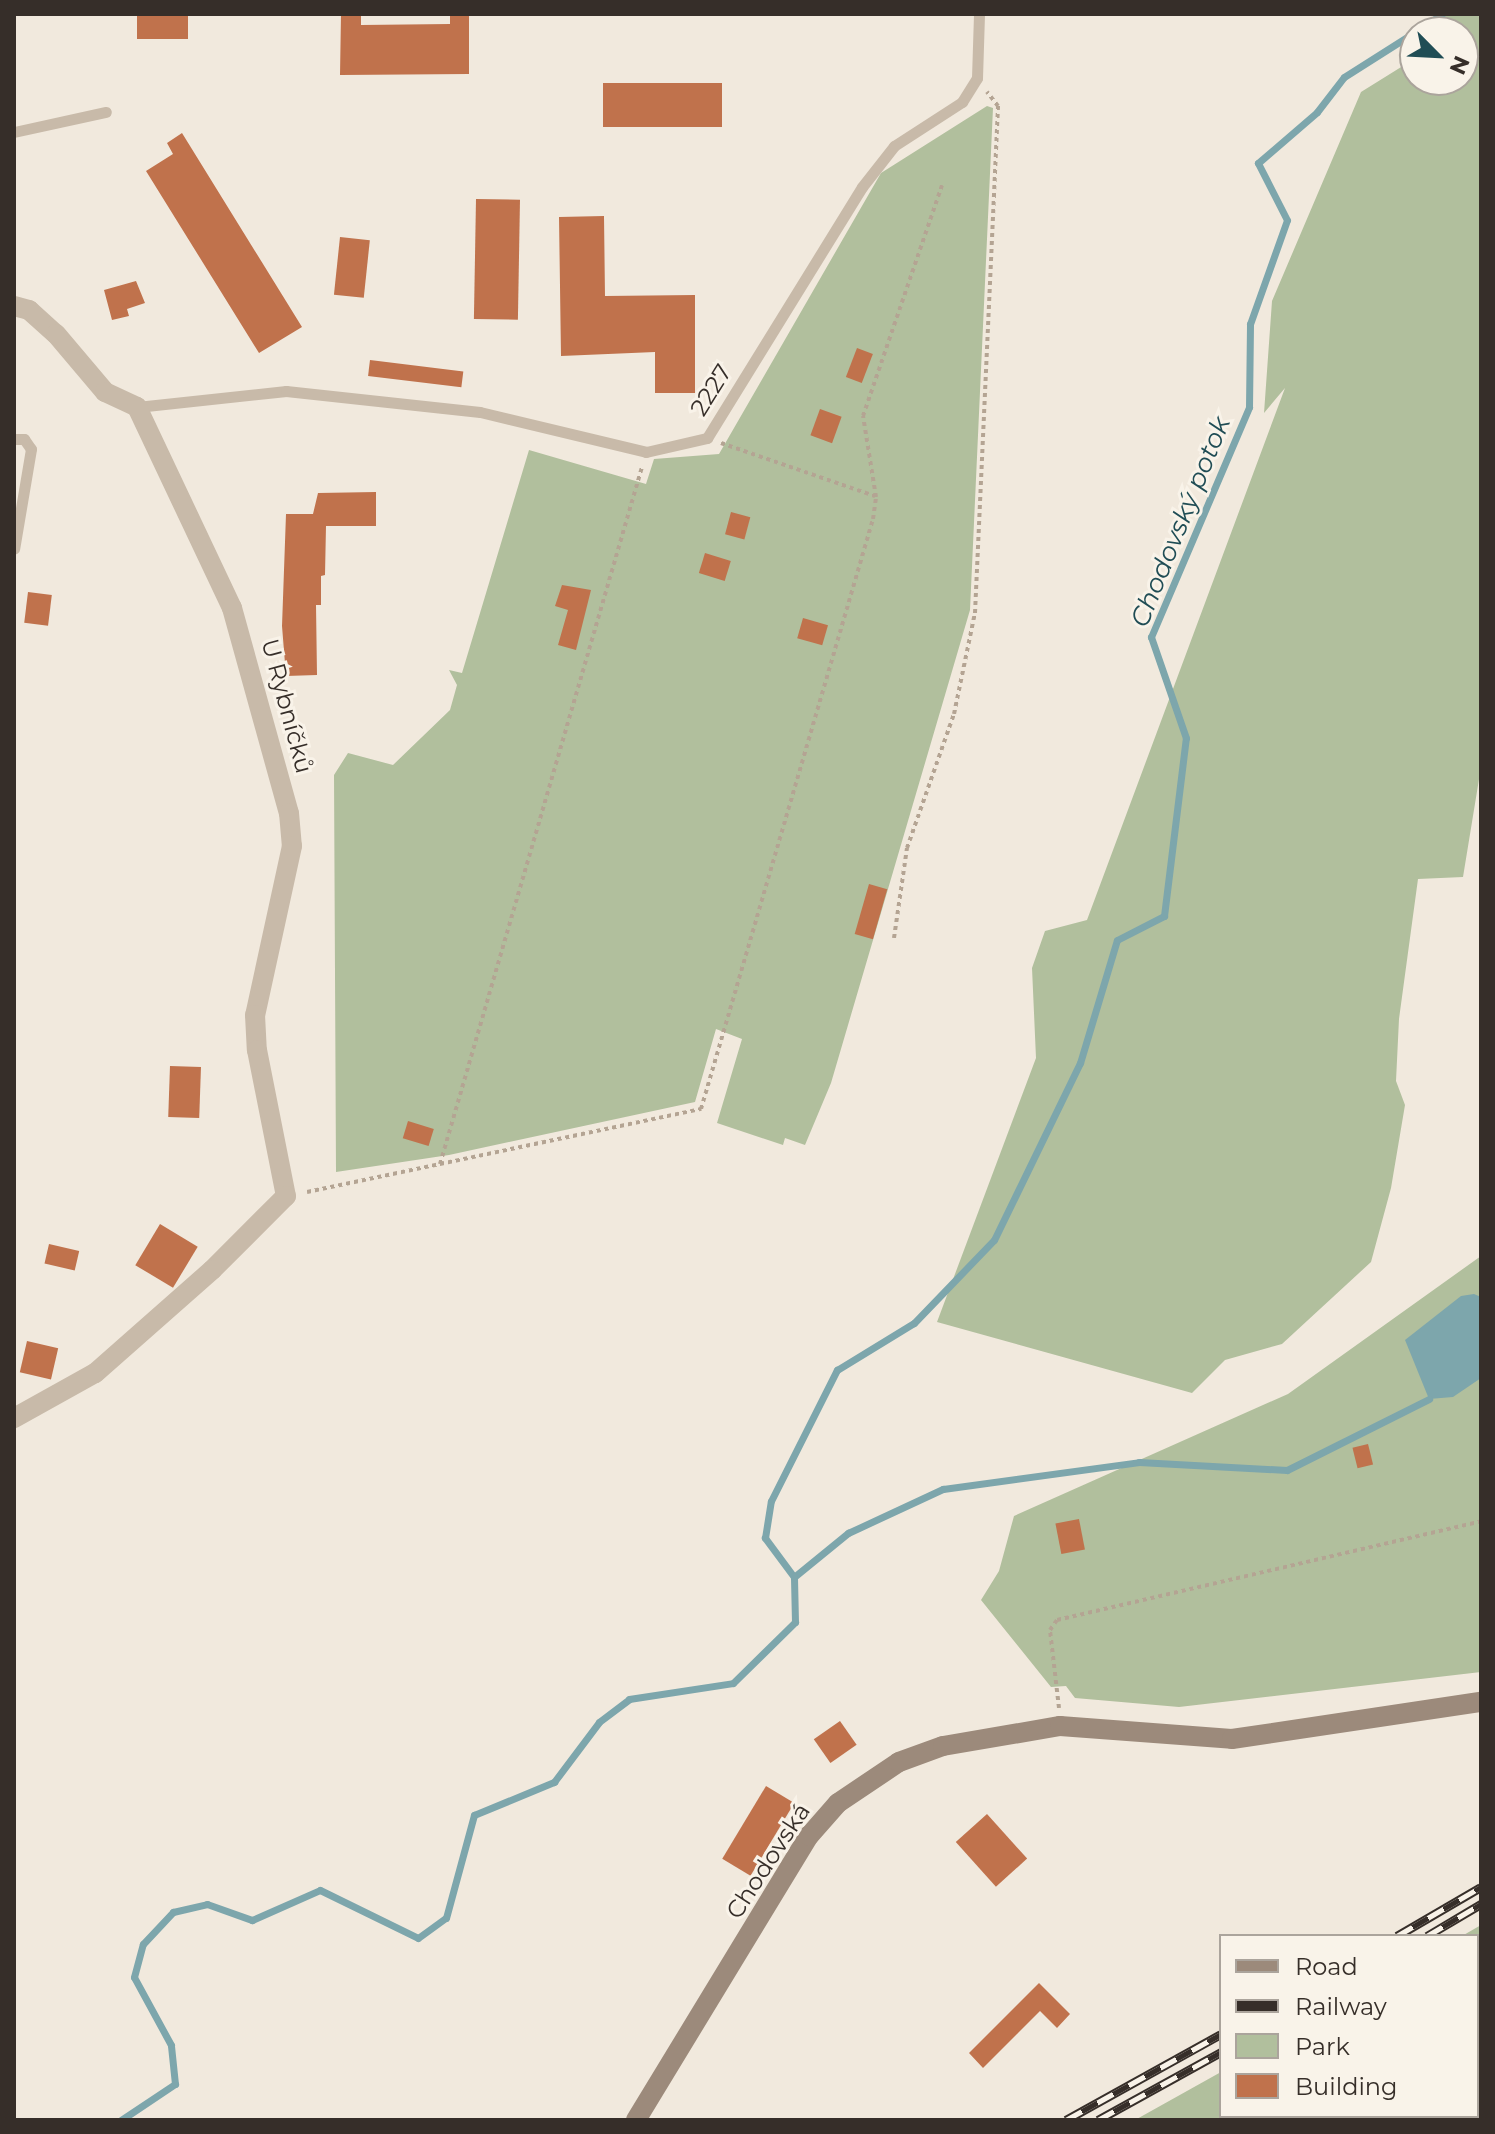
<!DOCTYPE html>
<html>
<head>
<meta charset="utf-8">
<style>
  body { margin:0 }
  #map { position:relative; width:1495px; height:2134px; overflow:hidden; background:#f1e9dd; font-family:Montserrat,sans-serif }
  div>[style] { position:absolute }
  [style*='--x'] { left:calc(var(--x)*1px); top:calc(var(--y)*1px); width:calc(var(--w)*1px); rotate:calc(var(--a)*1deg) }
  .green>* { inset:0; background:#b1bf9d }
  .water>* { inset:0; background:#7da6ac }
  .stream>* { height:7px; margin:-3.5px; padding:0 3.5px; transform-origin:3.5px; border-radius:3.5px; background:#7da6ac }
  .building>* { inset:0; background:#c0724c; transform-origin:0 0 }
  .path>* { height:4px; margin-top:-2px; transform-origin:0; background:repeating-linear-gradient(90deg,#b4a493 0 4px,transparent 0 8px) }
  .lane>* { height:11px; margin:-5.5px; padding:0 5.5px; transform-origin:5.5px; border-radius:5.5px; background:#c8baa9 }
  .street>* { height:20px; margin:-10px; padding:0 10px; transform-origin:10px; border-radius:10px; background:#c8baa9 }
  .secondary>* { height:20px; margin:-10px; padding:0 10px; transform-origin:10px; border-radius:10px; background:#9c8a7b }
  .rail>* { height:9px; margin-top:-4.5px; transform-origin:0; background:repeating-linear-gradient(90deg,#f9f3e9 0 18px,#362e29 0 36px); box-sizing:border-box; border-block:2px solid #362e29 }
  span { translate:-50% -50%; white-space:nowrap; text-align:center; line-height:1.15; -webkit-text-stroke:6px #f9f3e9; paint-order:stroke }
  .street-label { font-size:24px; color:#362e29 }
  .water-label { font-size:26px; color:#204d55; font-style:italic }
  .frame { position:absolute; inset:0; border:16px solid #362e29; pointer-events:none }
  .legend { position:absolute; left:1219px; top:1934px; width:260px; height:184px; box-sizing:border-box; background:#f9f3e9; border:2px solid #aba49c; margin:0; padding:10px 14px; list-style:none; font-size:24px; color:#362e29 }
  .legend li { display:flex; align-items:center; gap:16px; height:40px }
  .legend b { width:40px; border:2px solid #aba49c }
  .north { position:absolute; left:1399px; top:16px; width:80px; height:80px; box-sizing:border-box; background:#f9f3e9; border:2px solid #aba49c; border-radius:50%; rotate:114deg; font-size:22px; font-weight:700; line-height:32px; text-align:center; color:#362e29 }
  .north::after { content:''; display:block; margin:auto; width:28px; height:36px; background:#204d55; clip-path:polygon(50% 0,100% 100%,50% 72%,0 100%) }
</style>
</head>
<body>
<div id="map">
  <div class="green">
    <i style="clip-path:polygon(1440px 14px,1481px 14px,1481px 767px,1463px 877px,1418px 879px,1399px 1019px,1396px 1081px,1405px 1105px,1391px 1188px,1371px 1262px,1282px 1344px,1225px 1360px,1192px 1393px,937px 1322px,1036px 1058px,1032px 968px,1045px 931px,1087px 920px,1285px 388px,1264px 413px,1272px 301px,1361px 92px,1406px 64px,1415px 40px,1415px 80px,1463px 80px,1463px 32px,1418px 32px)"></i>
    <i style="clip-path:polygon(987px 106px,993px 108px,970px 610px,831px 1083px,805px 1145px,785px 1138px,783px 1145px,717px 1123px,742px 1039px,716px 1029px,695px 1102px,449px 1155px,336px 1172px,334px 775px,348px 753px,393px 765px,450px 710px,457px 685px,449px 670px,462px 673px,529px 450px,646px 484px,654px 459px,719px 454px,881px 173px)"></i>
    <i style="clip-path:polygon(1481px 1256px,1481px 1672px,1179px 1707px,1075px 1698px,1066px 1686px,1051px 1687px,981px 1600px,999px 1571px,1014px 1516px,1288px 1394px)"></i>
    <i style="clip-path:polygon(1481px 1925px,1481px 2120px,1135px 2120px,1221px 2072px,1221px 2116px,1477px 2116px,1477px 1936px,1462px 1936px)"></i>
  </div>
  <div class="water">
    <i style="clip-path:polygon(1474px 1294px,1481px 1297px,1481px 1378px,1453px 1397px,1429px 1399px,1405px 1340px,1461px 1296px)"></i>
  </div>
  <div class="stream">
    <i style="--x:1416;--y:32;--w:32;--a:-35"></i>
    <i style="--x:794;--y:1577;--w:70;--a:-39.2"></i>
    <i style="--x:848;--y:1533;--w:105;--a:-24.9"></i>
    <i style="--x:943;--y:1489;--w:198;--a:-7.8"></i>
    <i style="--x:1139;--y:1462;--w:148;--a:3.1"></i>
    <i style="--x:1287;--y:1470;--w:159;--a:-26.6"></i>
    <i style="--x:121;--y:2120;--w:65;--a:-33.7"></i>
    <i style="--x:175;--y:2084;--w:39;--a:-96"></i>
    <i style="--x:171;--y:2045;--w:77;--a:-118.6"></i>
    <i style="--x:134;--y:1977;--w:34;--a:-75"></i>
    <i style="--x:143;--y:1944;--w:44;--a:-46.8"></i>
    <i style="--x:173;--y:1912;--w:35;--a:-13"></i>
    <i style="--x:207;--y:1904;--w:48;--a:19.6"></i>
    <i style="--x:252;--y:1920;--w:74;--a:-23.8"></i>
    <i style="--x:320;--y:1890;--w:109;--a:26.1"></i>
    <i style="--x:418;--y:1938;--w:34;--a:-36"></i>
    <i style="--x:446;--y:1918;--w:107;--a:-74.8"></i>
    <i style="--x:474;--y:1815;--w:87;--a:-22.4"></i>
    <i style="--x:554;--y:1782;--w:75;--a:-53.1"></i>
    <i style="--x:599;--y:1722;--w:38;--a:-37"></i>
    <i style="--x:629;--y:1699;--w:105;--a:-8.7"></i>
    <i style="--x:733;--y:1683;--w:87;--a:-44.5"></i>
    <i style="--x:795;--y:1622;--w:45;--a:-91.3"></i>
    <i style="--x:794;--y:1577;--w:49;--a:-126.6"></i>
    <i style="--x:765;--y:1538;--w:37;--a:-81"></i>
    <i style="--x:771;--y:1501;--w:147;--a:-63.3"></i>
    <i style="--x:837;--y:1370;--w:90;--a:-31.4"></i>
    <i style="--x:914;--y:1323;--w:115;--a:-46.1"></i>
    <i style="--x:994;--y:1240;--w:197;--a:-64.1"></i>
    <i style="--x:1080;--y:1063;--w:128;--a:-73.3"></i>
    <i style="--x:1117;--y:940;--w:53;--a:-27.1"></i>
    <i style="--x:1164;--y:916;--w:179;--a:-83"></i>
    <i style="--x:1186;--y:738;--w:107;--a:-109.1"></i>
    <i style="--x:1151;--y:637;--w:250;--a:-66.9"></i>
    <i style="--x:1249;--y:407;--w:83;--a:-89.3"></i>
    <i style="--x:1250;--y:324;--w:110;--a:-70.4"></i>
    <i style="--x:1287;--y:220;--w:64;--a:-117"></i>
    <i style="--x:1258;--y:163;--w:78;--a:-40.8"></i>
    <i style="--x:1317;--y:112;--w:44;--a:-52.4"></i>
    <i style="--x:1344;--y:77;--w:84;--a:-32.4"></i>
  </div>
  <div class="building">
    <i style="left:137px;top:14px;width:51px;height:25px"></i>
    <i style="clip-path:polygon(341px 14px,361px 14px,361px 25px,450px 24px,450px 14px,469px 14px,469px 74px,340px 75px)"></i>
    <i style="left:603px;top:83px;width:119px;height:44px"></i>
    <i style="clip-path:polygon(182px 133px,302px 327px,259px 353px,146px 171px,173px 154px,167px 143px)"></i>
    <i style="left:476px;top:199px;width:44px;height:120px;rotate:1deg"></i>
    <i style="clip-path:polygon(604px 216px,605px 296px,695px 295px,695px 393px,655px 393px,655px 352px,561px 356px,559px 217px)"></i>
    <i style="left:340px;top:237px;width:30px;height:58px;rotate:6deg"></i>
    <i style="clip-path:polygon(136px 281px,145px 303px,127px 309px,129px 316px,112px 320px,104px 290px)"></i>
    <i style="left:857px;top:348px;width:17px;height:31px;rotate:21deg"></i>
    <i style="left:370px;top:360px;width:94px;height:16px;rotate:7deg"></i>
    <i style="left:820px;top:409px;width:23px;height:28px;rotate:20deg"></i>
    <i style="clip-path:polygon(376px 492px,376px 526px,326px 526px,325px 575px,321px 576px,321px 605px,316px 605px,317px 675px,286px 676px,282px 626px,286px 514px,313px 514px,318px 493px)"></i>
    <i style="left:731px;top:512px;width:20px;height:23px;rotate:15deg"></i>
    <i style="left:705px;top:553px;width:27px;height:21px;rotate:17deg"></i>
    <i style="clip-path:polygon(562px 585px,591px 590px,576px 650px,558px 645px,568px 610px,555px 606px)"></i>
    <i style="left:28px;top:592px;width:24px;height:31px;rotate:7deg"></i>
    <i style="left:803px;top:618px;width:26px;height:21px;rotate:16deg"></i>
    <i style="left:869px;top:884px;width:19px;height:52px;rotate:16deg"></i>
    <i style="left:170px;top:1066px;width:31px;height:51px;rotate:2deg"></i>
    <i style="left:408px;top:1121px;width:27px;height:18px;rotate:17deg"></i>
    <i style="left:160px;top:1224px;width:44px;height:48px;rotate:31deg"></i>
    <i style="left:49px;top:1244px;width:31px;height:20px;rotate:13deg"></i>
    <i style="left:27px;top:1341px;width:32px;height:32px;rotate:13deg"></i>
    <i style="left:1368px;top:1444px;width:21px;height:16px;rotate:76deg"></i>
    <i style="left:1079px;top:1519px;width:31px;height:24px;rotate:79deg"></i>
    <i style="left:840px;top:1721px;width:29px;height:32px;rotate:55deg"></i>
    <i style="left:766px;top:1786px;width:33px;height:85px;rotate:31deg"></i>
    <i style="left:987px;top:1814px;width:60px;height:42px;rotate:48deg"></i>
    <i style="clip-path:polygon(1039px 1983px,1070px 2014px,1057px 2028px,1040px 2011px,983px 2068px,969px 2053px)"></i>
  </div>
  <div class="path">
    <i style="--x:721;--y:443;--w:163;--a:19"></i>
    <i style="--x:894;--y:938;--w:91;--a:-81.8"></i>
    <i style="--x:907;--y:848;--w:142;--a:-70.7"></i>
    <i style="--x:954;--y:714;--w:103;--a:-78.3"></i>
    <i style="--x:975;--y:613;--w:508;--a:-87.4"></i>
    <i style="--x:998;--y:106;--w:18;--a:-128"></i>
    <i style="--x:440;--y:1164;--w:726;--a:-73.84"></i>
    <i style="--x:307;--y:1192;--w:403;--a:-11.9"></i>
    <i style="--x:701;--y:1109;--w:615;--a:-73.75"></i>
    <i style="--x:873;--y:519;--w:22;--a:-82"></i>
    <i style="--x:876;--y:497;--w:82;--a:-99.1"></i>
    <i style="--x:863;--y:416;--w:244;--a:-71.1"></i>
    <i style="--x:1059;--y:1708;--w:79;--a:-96.6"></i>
    <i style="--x:1050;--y:1630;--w:12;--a:-55"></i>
    <i style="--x:1057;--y:1620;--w:435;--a:-13.1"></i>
  </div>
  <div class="lane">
    <i style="--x:14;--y:132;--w:94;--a:-12.3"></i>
    <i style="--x:137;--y:407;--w:150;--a:-6.1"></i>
    <i style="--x:286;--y:391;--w:195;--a:6.2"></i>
    <i style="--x:480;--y:412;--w:171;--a:13.5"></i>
    <i style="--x:646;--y:452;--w:63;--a:-12.9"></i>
    <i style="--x:707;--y:438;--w:295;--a:-58.3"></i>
    <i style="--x:862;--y:187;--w:52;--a:-52"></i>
    <i style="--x:894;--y:146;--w:81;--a:-32.9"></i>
    <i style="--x:962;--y:102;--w:28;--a:-58"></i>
    <i style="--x:977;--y:78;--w:64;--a:-88.2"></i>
    <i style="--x:14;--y:439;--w:10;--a:0"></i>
    <i style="--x:24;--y:439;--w:12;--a:55"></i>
    <i style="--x:31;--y:449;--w:101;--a:99.6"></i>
  </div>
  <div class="street">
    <i style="--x:14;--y:306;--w:16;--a:15"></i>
    <i style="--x:29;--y:310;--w:36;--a:42"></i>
    <i style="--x:56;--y:334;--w:76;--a:49.8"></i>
    <i style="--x:105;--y:392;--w:35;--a:25"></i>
    <i style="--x:137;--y:407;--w:222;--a:64.7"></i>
    <i style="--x:232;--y:608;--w:213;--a:74.5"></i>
    <i style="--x:289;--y:813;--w:33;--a:85"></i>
    <i style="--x:292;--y:846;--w:173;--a:102.3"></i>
    <i style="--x:255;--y:1015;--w:35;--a:87"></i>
    <i style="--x:257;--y:1050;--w:149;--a:78.8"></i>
    <i style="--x:286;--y:1196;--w:105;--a:135"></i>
    <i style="--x:212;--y:1270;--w:156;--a:138.6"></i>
    <i style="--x:95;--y:1373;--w:93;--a:150.9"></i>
  </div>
  <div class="secondary">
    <i style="--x:636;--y:2120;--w:333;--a:-58.7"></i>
    <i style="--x:809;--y:1836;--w:44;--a:-48.7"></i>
    <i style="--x:838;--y:1803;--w:73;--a:-33.9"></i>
    <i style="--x:899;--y:1762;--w:47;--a:-20"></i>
    <i style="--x:943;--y:1746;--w:119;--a:-9.7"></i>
    <i style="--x:1060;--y:1726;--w:172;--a:4.3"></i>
    <i style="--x:1232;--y:1739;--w:252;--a:-8.5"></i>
  </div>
  <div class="rail">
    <i style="--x:1397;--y:1936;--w:97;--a:-30.3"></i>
    <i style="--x:1427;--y:1936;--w:63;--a:-30.7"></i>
    <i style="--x:1066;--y:2120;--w:177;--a:-29"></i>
    <i style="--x:1098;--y:2120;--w:141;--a:-28.9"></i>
  </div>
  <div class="street-label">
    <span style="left:711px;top:390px;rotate:-58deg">2227</span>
    <span style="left:287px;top:706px;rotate:75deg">U Rybníčků</span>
    <span style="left:768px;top:1861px;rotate:-57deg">Chodovská</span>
  </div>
  <div class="water-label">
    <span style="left:1181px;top:522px;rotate:-68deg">Chodovský potok</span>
  </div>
  <div class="frame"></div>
  <ul class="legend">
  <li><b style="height:10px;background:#9c8a7b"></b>Road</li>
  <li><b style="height:10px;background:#362e29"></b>Railway</li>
  <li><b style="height:22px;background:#b1bf9d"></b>Park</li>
  <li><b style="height:22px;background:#c0724c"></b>Building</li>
  </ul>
  <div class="north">N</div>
</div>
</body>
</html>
